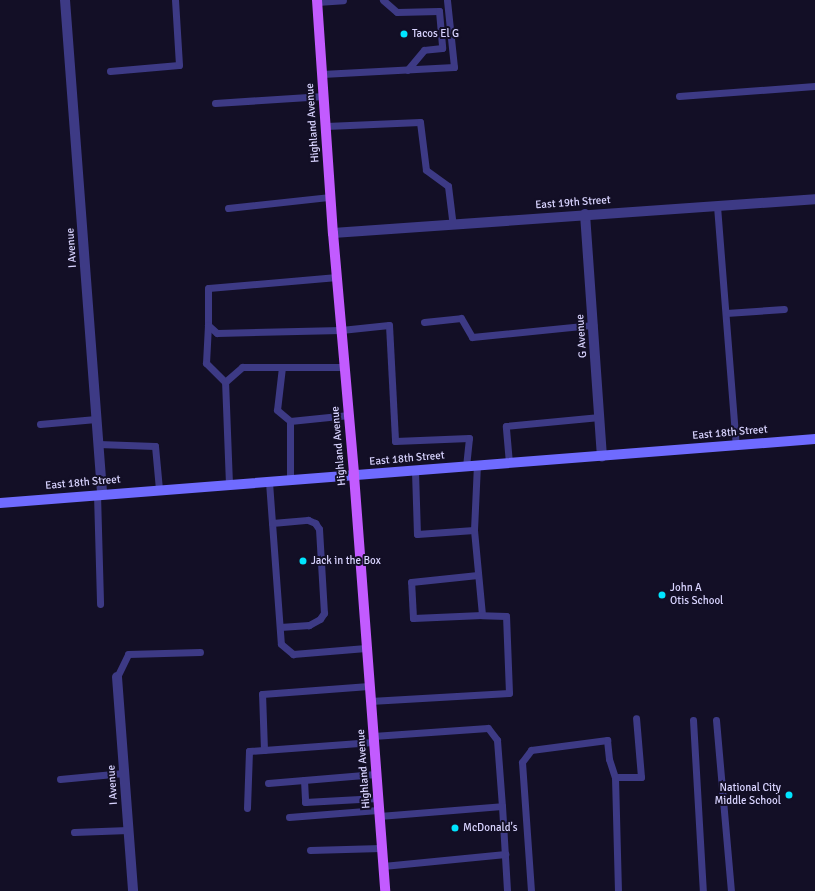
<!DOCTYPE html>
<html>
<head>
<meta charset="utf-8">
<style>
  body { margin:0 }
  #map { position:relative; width:815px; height:891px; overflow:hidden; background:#130f26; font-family:Signika,sans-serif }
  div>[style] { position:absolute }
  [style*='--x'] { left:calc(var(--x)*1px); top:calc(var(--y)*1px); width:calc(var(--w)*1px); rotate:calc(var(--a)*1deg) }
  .service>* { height:7px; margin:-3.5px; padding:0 3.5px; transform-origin:3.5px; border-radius:3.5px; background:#3d3a85 }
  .minor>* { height:10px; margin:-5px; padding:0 5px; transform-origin:5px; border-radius:5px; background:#3d3a85 }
  .secondary>* { height:10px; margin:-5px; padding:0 5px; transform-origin:5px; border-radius:5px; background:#6f6bff }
  .primary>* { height:10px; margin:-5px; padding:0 5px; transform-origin:5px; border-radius:5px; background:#c25bff }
  .dots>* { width:11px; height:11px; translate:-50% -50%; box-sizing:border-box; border:2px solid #130f26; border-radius:50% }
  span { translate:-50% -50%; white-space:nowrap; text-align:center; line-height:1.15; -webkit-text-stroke:4px #130f26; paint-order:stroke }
  .poi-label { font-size:11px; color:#d9d4ff }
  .left { translate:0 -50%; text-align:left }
  .right { translate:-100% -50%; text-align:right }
  .street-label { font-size:11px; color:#d9d4ff }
</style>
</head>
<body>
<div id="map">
  <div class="service">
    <i style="--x:383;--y:0;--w:18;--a:41"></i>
    <i style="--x:397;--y:12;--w:42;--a:-1.4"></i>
    <i style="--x:439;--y:11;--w:37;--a:85"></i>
    <i style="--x:442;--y:48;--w:18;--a:174"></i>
    <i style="--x:424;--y:50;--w:26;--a:130"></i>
    <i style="--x:317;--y:2;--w:26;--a:-4"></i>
    <i style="--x:110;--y:71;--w:69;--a:-5"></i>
    <i style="--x:179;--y:65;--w:65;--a:-93.5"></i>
    <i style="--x:322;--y:74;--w:132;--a:-3"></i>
    <i style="--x:454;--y:67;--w:67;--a:-96"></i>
    <i style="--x:679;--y:96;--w:136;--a:-4.2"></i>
    <i style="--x:215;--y:103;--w:109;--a:-3.7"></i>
    <i style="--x:326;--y:126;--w:94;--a:-2.4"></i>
    <i style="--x:420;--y:122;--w:48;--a:82.9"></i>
    <i style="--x:426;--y:170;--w:27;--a:36"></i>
    <i style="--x:448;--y:186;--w:38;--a:83"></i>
    <i style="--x:717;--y:206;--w:240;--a:85.5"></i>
    <i style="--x:228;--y:208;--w:103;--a:-6.2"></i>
    <i style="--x:337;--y:277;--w:129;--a:175.1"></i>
    <i style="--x:208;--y:288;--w:37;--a:90"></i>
    <i style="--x:208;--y:325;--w:12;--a:42"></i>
    <i style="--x:217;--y:333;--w:124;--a:-1.4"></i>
    <i style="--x:341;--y:330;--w:48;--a:-5.9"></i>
    <i style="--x:389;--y:325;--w:116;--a:87"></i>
    <i style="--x:395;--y:441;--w:74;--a:-2.3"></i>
    <i style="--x:469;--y:438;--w:28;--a:96"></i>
    <i style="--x:726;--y:313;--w:58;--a:-3.9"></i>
    <i style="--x:424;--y:322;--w:37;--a:-6"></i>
    <i style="--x:461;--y:318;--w:22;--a:60"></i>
    <i style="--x:472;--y:337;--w:122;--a:-5.7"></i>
    <i style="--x:208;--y:325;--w:38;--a:93"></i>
    <i style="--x:206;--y:363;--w:27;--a:45"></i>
    <i style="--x:282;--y:367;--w:43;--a:96.6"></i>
    <i style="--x:277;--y:410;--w:17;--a:40"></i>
    <i style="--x:40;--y:424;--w:56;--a:-5.1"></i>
    <i style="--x:98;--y:444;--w:57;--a:2"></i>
    <i style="--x:155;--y:446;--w:43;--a:84.7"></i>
    <i style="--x:509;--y:463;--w:37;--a:-95"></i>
    <i style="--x:506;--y:426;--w:94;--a:-5.5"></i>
    <i style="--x:415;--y:471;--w:63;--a:88.2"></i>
    <i style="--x:417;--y:534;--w:57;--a:-4"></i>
    <i style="--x:474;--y:530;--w:85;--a:84.6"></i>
    <i style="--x:482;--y:615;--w:69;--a:177.5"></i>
    <i style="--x:413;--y:618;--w:36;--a:-93"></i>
    <i style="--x:411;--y:582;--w:67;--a:-6"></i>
    <i style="--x:290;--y:480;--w:59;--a:-90"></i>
    <i style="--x:290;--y:421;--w:59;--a:-5.8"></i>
    <i style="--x:269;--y:482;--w:162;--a:85.8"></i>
    <i style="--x:281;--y:644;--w:16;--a:40"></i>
    <i style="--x:293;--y:654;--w:73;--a:-4.7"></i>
    <i style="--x:229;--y:484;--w:102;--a:-92.2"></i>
    <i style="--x:225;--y:382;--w:23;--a:-41"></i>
    <i style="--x:242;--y:367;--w:103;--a:0"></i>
    <i style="--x:97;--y:494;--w:110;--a:88.4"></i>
    <i style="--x:272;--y:523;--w:36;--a:-5"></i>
    <i style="--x:308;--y:520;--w:8;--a:23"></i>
    <i style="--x:315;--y:523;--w:7;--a:56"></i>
    <i style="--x:319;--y:529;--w:84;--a:86.6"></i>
    <i style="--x:324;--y:613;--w:7;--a:124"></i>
    <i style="--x:320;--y:619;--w:13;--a:151"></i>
    <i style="--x:309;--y:625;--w:29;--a:176"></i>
    <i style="--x:474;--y:530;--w:65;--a:-87.4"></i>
    <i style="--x:117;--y:677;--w:25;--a:-64"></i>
    <i style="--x:128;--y:654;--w:72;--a:-1.6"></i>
    <i style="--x:370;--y:701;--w:139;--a:-3.3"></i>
    <i style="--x:509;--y:693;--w:77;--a:-92.2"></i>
    <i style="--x:506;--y:616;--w:24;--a:-178"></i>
    <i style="--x:693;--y:720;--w:171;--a:86.7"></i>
    <i style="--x:716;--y:720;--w:172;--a:85"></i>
    <i style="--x:373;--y:736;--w:115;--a:-4"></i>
    <i style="--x:488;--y:728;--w:15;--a:53"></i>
    <i style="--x:497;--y:740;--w:66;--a:85.7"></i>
    <i style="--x:264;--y:750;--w:56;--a:-92"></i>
    <i style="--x:262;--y:694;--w:107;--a:-4.3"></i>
    <i style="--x:615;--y:777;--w:26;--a:0"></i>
    <i style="--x:641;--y:777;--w:59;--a:-94.8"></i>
    <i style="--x:60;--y:779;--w:64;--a:-5.4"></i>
    <i style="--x:304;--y:780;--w:22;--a:87"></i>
    <i style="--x:305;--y:802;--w:73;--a:-3.1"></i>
    <i style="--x:268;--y:783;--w:108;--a:-4.8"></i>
    <i style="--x:247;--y:808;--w:57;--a:-88"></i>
    <i style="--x:249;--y:751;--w:124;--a:-4.2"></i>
    <i style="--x:379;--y:816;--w:123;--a:-4.6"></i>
    <i style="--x:502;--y:806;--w:85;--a:86.6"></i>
    <i style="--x:289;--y:817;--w:89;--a:-4.5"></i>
    <i style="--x:74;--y:832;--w:54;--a:-2.1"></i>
    <i style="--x:310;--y:850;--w:71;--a:-1.6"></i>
    <i style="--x:383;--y:866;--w:123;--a:-5.6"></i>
    <i style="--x:531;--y:891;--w:129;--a:-94"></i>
    <i style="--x:522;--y:762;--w:15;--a:-53"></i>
    <i style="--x:531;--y:750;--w:77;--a:-7.5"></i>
    <i style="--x:607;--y:740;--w:19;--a:84"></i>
    <i style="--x:609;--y:759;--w:19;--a:72"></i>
    <i style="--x:615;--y:777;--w:114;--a:88.5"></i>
  </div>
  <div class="minor">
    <i style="--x:65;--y:0;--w:495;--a:85.7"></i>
    <i style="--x:585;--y:214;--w:243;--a:86"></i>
    <i style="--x:333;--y:233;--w:483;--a:-4"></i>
    <i style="--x:117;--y:677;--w:215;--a:85.7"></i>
  </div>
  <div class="secondary">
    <i style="--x:0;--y:503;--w:818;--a:-4.49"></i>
  </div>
  <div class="primary">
    <i style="--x:317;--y:0;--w:234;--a:86.1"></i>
    <i style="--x:333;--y:233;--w:243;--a:85"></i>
    <i style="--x:354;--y:475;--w:417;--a:85.7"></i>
  </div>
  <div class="dots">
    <i style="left:404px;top:34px;background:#00e5ff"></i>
    <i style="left:303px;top:561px;background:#00e5ff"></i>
    <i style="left:662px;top:595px;background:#00e5ff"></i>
    <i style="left:789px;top:795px;background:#00e5ff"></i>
    <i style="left:455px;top:828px;background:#00e5ff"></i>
  </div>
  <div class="poi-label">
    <span class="left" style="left:412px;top:34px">Tacos El G</span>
    <span class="left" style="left:311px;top:561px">Jack in the Box</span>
    <span class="left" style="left:670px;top:595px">John A<br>Otis School</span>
    <span class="right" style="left:781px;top:795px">National City<br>Middle School</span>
    <span class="left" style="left:463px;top:828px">McDonald's</span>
  </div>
  <div class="street-label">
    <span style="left:313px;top:123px;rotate:-94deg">Highland Avenue</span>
    <span style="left:573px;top:203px;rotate:-4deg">East 19th Street</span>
    <span style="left:72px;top:248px;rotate:-94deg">I Avenue</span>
    <span style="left:582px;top:336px;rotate:-94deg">G Avenue</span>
    <span style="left:730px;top:433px;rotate:-5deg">East 18th Street</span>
    <span style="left:339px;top:446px;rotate:-95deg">Highland Avenue</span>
    <span style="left:407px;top:459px;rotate:-5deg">East 18th Street</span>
    <span style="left:83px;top:483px;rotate:-5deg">East 18th Street</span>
    <span style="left:364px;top:769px;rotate:-94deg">Highland Avenue</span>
    <span style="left:113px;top:785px;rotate:-94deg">I Avenue</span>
  </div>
</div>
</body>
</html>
